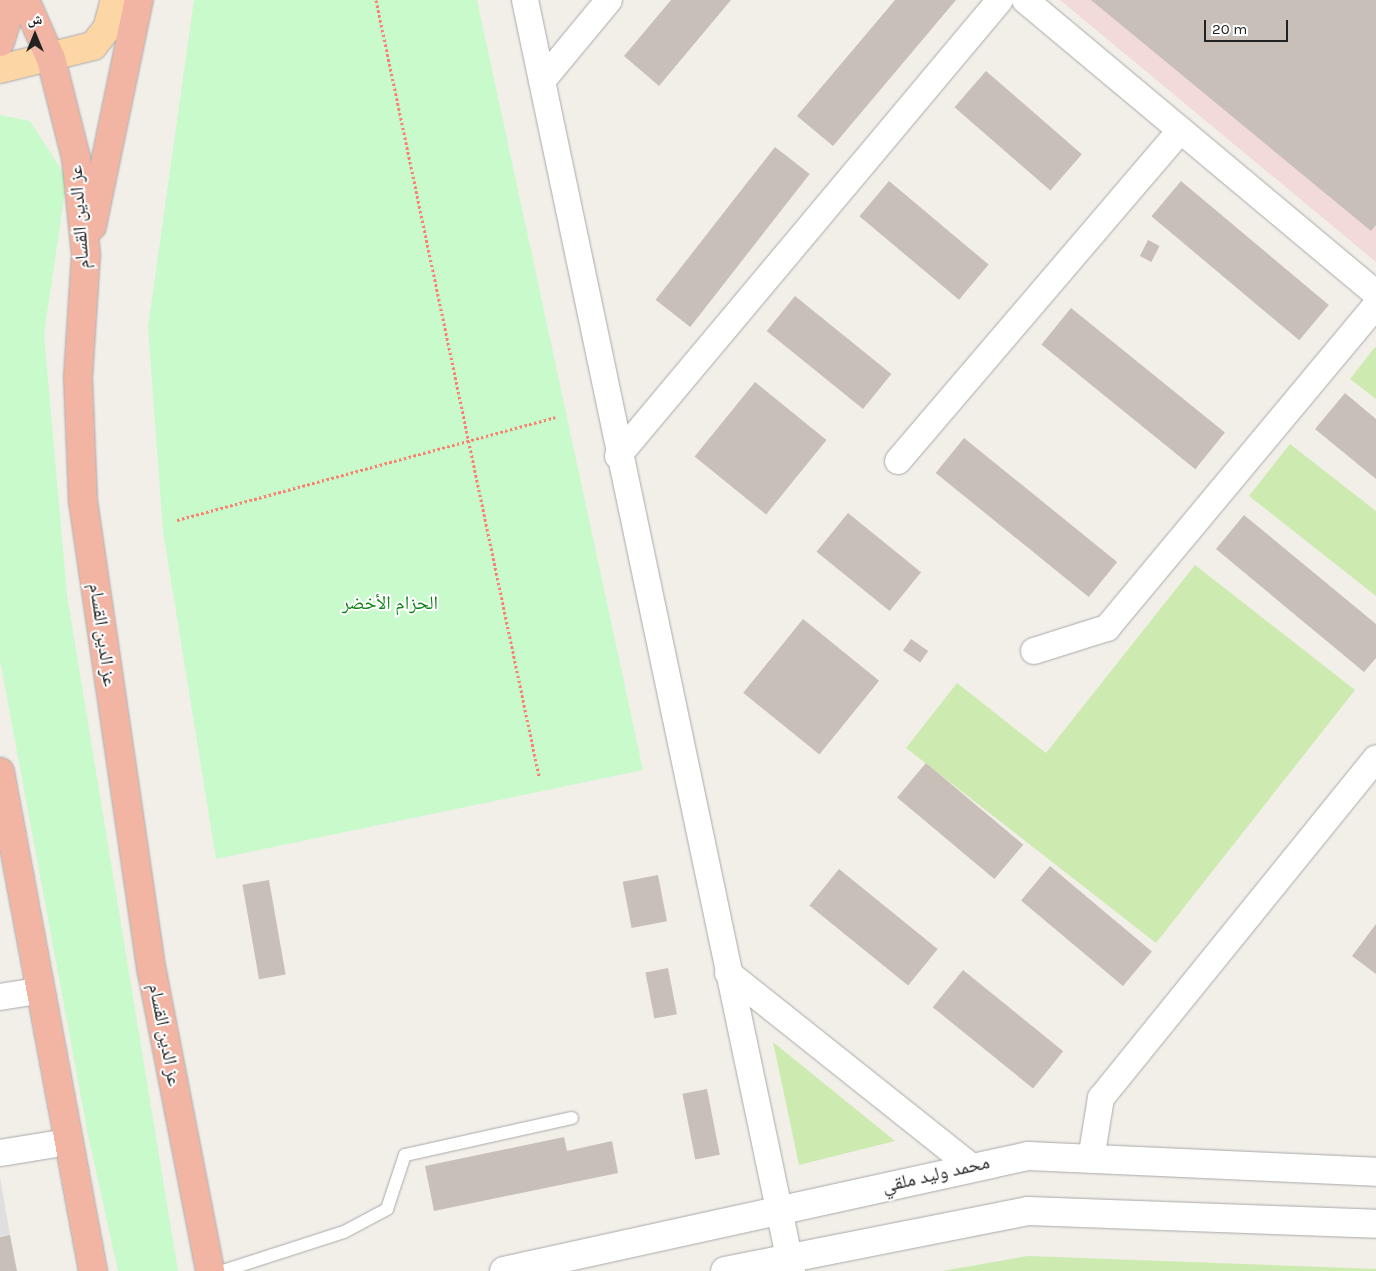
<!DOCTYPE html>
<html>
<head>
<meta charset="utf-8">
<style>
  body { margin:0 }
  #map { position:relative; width:1376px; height:1271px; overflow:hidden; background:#f2efe9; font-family:Karla,"Noto Naskh Arabic",sans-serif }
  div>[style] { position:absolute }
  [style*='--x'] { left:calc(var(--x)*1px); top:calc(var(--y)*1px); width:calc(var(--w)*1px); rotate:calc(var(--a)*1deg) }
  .residential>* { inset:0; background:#e0dfdf }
  .commercial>* { inset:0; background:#f2dad9 }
  .grass>* { inset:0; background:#cdebb0 }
  .park>* { inset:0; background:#c8facc }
  .building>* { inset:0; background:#c7bfb8; transform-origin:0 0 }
  .path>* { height:3px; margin-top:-1.5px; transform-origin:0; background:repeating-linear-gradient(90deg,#fa8072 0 2.5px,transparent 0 5px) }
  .roads { filter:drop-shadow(0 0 1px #a9a9a9) drop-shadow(0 0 1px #a9a9a9) }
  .service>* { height:12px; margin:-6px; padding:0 6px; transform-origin:6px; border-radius:6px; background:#fff }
  .minor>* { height:26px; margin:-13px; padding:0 13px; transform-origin:13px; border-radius:13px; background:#fff }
  .tertiary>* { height:28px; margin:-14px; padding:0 14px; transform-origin:14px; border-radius:14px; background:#fff }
  .primary>* { height:28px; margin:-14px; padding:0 14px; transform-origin:14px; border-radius:14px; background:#fcd6a4 }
  .trunk>* { height:28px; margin:-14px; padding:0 14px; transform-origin:14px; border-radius:14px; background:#f2b4a3 }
  span { translate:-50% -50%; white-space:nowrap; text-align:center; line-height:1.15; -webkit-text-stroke:4px #fff; paint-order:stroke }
  .street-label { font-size:19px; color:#222 }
  .park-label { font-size:19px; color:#0c8416 }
  .north { position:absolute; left:10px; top:10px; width:50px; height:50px; -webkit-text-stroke:4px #fff; paint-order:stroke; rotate:0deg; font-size:14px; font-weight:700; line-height:20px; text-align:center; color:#222 }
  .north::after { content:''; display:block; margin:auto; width:18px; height:22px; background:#222; clip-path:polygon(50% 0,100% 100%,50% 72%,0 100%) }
  .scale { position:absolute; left:1204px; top:20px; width:84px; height:22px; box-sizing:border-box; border:2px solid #222; border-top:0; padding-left:6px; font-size:15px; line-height:18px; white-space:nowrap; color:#222; -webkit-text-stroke:4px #fff; paint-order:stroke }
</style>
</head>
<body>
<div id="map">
  <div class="residential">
    <i style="clip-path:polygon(0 1177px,10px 1235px,0 1236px)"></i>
  </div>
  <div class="commercial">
    <i style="clip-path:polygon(1060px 0,1376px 0,1376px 262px)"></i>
  </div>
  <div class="grass">
    <i style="clip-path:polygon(1375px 347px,1376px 348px,1376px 399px,1350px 379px)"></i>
    <i style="clip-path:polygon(1290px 444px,1376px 511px,1376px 596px,1249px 496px)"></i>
    <i style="clip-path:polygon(1195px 565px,1355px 690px,1156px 943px,906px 748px,957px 683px,1046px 753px)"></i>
    <i style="clip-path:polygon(773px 1042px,895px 1141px,799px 1165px)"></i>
    <i style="clip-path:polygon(1028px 1256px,1376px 1269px,1376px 1271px,942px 1271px)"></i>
  </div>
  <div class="park">
    <i style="clip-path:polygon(194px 0,477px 0,643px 770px,216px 859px,163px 531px,148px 327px)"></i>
    <i style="clip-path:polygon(0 115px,30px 121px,67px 178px,44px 334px,67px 595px,178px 1271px,118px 1271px,88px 1135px,0 660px)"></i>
  </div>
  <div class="building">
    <i style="clip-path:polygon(671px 0,731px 0,659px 86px,624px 56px)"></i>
    <i style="clip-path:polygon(895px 0,956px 0,833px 146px,797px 116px)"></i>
    <i style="clip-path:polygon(1091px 0,1376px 0,1376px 225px,1371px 231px)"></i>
    <i style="left:986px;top:71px;width:127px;height:48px;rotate:41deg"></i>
    <i style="left:775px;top:147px;width:44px;height:194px;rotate:38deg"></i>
    <i style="left:889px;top:181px;width:130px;height:46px;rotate:40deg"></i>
    <i style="left:1181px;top:181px;width:193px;height:46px;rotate:40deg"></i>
    <i style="left:1148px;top:240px;width:13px;height:18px;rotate:27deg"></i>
    <i style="left:795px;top:296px;width:124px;height:45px;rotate:39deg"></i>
    <i style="left:1071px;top:308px;width:198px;height:47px;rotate:39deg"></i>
    <i style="left:755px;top:382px;width:92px;height:96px;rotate:39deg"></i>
    <i style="clip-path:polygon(1345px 393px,1376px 419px,1376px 479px,1315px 429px)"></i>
    <i style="left:964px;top:438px;width:197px;height:45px;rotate:39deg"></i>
    <i style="left:848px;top:513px;width:94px;height:50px;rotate:39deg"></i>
    <i style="clip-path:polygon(1244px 515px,1376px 624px,1376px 658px,1364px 672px,1216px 549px)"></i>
    <i style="left:803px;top:619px;width:98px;height:95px;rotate:39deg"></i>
    <i style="left:911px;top:639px;width:21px;height:14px;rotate:35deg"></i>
    <i style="left:926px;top:763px;width:127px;height:45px;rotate:40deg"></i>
    <i style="left:1050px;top:866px;width:133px;height:45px;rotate:40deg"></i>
    <i style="left:839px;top:869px;width:127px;height:47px;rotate:39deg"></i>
    <i style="left:658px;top:875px;width:47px;height:36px;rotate:79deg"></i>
    <i style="left:269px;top:880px;width:96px;height:27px;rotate:80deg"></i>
    <i style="clip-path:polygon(1376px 924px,1376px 974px,1352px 956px)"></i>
    <i style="left:668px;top:968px;width:47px;height:23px;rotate:79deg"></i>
    <i style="left:963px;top:970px;width:129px;height:48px;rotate:39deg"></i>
    <i style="left:707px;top:1089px;width:67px;height:25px;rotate:79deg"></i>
    <i style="clip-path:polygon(564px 1137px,567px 1151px,612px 1141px,618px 1173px,434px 1211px,425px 1166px)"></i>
    <i style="clip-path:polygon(10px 1235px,17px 1271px,0 1271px,0 1237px)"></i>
  </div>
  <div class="path">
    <i style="--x:376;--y:0;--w:793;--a:78.14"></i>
    <i style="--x:177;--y:520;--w:392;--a:-15.2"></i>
  </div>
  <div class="roads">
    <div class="service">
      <i style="--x:223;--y:1271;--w:127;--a:-17.9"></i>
      <i style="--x:344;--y:1232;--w:49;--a:-28.1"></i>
      <i style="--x:387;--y:1209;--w:57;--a:-71.6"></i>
      <i style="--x:405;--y:1155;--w:171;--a:-12.5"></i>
    </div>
    <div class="minor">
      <i style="--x:525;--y:0;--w:1299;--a:78.14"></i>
      <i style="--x:1025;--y:0;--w:457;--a:39.9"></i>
      <i style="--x:542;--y:81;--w:105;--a:-50.4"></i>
      <i style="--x:618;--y:456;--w:595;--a:-50.05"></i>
      <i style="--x:898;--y:461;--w:435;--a:-49.5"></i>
      <i style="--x:1034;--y:651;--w:77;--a:-17.5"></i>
      <i style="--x:1107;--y:628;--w:420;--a:-50.2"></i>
      <i style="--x:728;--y:973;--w:310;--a:38.5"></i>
      <i style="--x:0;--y:997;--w:38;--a:-9"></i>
      <i style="--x:0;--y:1153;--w:69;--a:-9.2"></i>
      <i style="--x:1091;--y:1159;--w:62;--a:-80.7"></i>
      <i style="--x:1101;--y:1098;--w:437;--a:-51"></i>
    </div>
    <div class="tertiary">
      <i style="--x:504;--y:1271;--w:536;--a:-12.38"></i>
      <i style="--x:1028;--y:1156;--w:348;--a:2.6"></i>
      <i style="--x:725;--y:1271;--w:309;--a:-11.2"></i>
      <i style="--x:1028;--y:1211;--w:348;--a:2.1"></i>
    </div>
    <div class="primary">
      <i style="--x:0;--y:69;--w:96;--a:-13.9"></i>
      <i style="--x:93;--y:46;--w:22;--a:-51"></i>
      <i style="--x:107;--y:29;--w:30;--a:-75"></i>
    </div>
    <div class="trunk">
      <i style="--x:25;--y:0;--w:64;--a:66.2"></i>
      <i style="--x:51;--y:59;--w:102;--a:75.8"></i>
      <i style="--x:76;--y:158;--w:97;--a:84.1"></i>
      <i style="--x:86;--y:254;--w:123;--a:93.7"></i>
      <i style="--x:78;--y:377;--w:124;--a:87.7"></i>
      <i style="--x:83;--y:501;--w:476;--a:81.7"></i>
      <i style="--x:152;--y:972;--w:305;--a:79"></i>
      <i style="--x:0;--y:42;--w:44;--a:-72.8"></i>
      <i style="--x:92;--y:226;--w:231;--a:-78.3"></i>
      <i style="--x:0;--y:772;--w:508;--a:79.44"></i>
    </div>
  </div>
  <div class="street-label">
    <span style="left:80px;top:217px;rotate:-94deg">عز الدين القسام</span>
    <span style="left:102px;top:635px;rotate:82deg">عز الدين القسام</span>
    <span style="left:164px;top:1035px;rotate:79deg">عز الدين القسام</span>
    <span style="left:936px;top:1175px;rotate:-13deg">محمد وليد ملقي</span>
  </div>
  <div class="park-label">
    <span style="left:390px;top:604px">الحزام الأخضر</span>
  </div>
  <div class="north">ش</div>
  <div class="scale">20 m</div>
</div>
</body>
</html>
